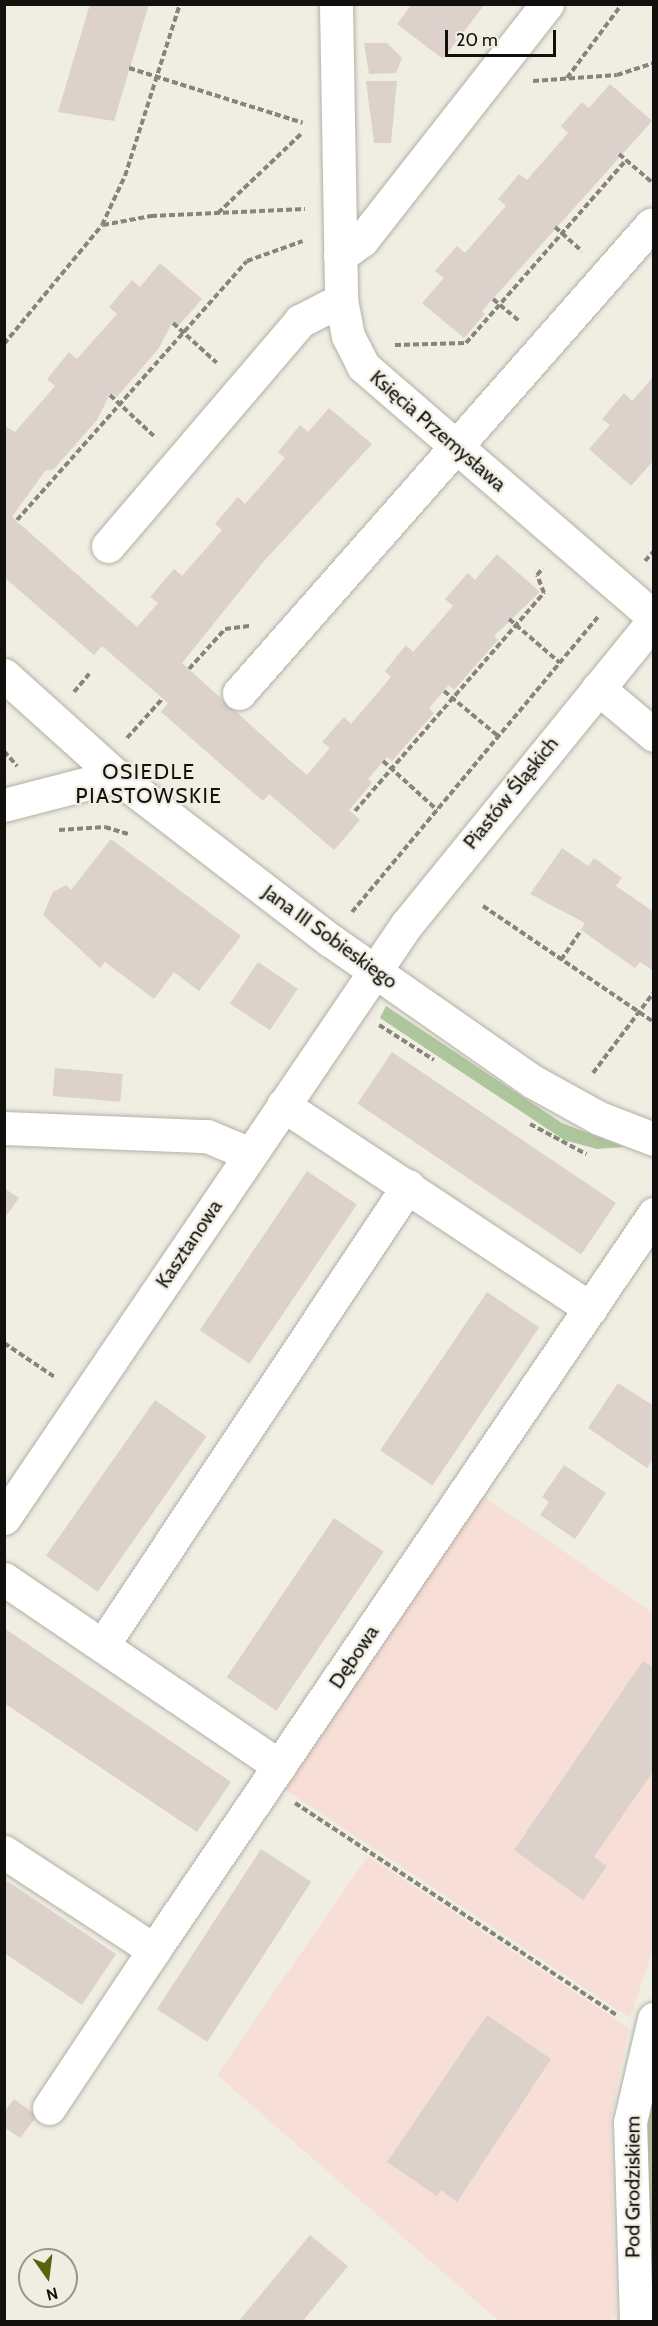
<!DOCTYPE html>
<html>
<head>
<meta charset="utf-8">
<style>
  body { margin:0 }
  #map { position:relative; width:658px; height:2326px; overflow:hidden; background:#f0eee3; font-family:Cabin,sans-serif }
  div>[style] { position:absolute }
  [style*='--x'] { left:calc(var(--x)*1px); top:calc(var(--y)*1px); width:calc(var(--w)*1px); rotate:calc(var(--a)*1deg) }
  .education>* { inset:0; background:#f7ded6 }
  .green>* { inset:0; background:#adc69b }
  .building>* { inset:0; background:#ddd1cb; transform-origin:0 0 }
  .path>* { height:4px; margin-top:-2px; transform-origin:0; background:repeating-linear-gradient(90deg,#86847d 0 6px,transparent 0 9px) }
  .roads { filter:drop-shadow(0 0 2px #b2b0a5) drop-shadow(0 0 2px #b2b0a5) }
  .minor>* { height:33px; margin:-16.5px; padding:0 16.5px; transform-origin:16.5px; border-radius:16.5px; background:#fff }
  span { translate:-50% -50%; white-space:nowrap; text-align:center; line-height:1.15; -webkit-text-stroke:4.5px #f0eee3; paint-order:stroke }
  .street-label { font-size:20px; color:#11100c }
  .neighbourhood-label { font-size:21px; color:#11100c; letter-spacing:1.5px }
  .frame { position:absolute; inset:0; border:6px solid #11100c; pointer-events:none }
  .north { position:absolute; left:18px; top:2248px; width:60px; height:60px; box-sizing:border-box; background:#f0eee3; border:2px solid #97958d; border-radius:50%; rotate:166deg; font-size:16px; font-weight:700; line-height:24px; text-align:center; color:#11100c }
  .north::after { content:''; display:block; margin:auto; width:21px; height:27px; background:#56650b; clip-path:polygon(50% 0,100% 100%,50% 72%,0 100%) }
  .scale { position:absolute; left:445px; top:30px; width:111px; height:27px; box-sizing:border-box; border:3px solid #11100c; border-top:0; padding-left:8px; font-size:18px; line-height:21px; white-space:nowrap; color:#11100c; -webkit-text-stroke:4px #f0eee3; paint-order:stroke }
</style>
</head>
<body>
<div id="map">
  <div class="education">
    <i style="clip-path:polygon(479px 1493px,653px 1613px,653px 1950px,630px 2018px,284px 1789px)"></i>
    <i style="clip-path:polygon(368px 1856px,629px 2028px,610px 2122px,616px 2315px,608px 2321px,499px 2321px,217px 2075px)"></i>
  </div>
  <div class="green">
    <i style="clip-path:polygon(386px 1006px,562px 1123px,624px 1147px,597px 1149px,564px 1140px,380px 1018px)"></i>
    <i style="clip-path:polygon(653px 2050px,654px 2321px,644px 2322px,638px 2165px)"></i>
  </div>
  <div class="building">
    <i style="clip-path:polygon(90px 4px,149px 4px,114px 121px,58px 112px)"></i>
    <i style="clip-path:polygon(412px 4px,485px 4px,443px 59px,397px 24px)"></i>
    <i style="clip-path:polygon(364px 43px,387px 43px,402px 58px,396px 73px,369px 74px)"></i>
    <i style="clip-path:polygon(366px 81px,397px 81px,391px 143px,374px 143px)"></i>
    <i style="clip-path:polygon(610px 84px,652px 121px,482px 311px,485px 314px,464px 338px,422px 303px,444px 278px,435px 271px,457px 246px,465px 253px,506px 206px,498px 199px,519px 174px,527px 180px,568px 133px,561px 126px,582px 102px,589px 108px)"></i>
    <i style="clip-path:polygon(160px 263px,202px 299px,179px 325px,171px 325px,159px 348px,117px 397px,112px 393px,108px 398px,97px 420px,54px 469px,45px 471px,12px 517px,137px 627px,158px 603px,150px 597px,174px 569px,182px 576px,222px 530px,215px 524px,238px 497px,245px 504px,285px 458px,278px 452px,300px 425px,308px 432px,329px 408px,372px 444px,264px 561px,182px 663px,295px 765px,307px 775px,330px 748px,322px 742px,344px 717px,351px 724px,391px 677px,385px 671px,406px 645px,413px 652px,453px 606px,445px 599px,468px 573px,475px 580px,497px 554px,540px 592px,494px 636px,498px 640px,454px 690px,449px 685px,429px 708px,434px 713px,392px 761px,387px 757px,368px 779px,372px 783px,349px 810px,360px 820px,334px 850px,269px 794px,263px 801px,161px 712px,168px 703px,102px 646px,94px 655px,5px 578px,5px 426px,15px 432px,55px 386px,47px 379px,69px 352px,77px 359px,117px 314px,109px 307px,132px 280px,140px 287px)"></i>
    <i style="clip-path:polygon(654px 376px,654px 460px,631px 486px,589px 449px,610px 425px,602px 419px,624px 393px,632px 401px)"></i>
    <i style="clip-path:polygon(111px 839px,241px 936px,199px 991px,174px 972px,154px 999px,105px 962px,100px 968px,43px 915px,53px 892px,66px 885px,71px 890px)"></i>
    <i style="clip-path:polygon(562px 848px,588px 866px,594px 858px,622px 878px,616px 886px,654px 912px,654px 971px,640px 962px,635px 968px,581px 930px,585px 923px,530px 894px)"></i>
    <i style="left:258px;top:962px;width:48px;height:50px;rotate:34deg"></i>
    <i style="left:392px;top:1052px;width:270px;height:62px;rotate:34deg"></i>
    <i style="left:55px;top:1068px;width:68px;height:28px;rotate:5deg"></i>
    <i style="left:307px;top:1171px;width:60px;height:192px;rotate:34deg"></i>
    <i style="clip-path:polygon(4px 1188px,19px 1198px,4px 1219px)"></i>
    <i style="left:487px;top:1292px;width:63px;height:191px;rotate:34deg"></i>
    <i style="clip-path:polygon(618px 1383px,654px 1406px,654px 1457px,647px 1468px,588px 1428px)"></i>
    <i style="left:155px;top:1400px;width:63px;height:190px;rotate:35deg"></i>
    <i style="clip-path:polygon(564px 1465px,606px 1493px,575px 1539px,540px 1515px,549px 1502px,542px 1497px)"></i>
    <i style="left:334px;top:1518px;width:60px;height:192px;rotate:34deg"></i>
    <i style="clip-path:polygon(4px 1628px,231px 1782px,197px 1832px,4px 1703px)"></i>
    <i style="clip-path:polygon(643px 1661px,654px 1668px,654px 1770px,594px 1857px,607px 1866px,583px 1900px,514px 1850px)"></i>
    <i style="left:261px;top:1849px;width:60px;height:191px;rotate:33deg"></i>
    <i style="clip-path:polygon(4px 1879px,116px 1954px,82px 2005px,4px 1953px)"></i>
    <i style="clip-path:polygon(487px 2015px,551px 2059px,457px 2202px,441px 2190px,437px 2196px,387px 2162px)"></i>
    <i style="clip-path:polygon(14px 2099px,37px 2116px,20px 2138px,4px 2127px,4px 2112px)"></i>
    <i style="clip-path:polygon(310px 2235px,348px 2266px,302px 2322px,238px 2322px)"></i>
  </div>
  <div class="path">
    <i style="--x:129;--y:68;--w:182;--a:17.5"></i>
    <i style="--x:567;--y:78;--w:92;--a:-53.4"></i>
    <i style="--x:533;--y:81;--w:84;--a:-4.1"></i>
    <i style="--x:617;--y:75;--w:39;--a:-18"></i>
    <i style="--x:619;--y:154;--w:46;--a:40.6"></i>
    <i style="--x:218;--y:213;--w:115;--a:-43.6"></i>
    <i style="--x:103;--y:225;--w:49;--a:-10.6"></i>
    <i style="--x:151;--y:216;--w:154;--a:-2.6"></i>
    <i style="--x:555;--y:227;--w:36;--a:42"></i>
    <i style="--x:493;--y:299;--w:35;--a:40"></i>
    <i style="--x:173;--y:323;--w:59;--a:42.3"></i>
    <i style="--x:4;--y:344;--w:154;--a:-50.5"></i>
    <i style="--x:102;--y:225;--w:54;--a:-64.9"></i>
    <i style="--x:125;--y:176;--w:181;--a:-72.3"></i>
    <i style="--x:395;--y:345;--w:71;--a:-1.6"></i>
    <i style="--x:466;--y:343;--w:243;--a:-48.8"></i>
    <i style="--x:110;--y:395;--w:63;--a:43.1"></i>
    <i style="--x:17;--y:520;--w:346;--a:-48.4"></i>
    <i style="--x:247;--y:261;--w:59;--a:-19.7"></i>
    <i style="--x:645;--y:561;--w:13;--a:-48"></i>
    <i style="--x:509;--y:619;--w:67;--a:40.8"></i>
    <i style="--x:189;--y:669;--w:54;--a:-48"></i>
    <i style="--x:225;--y:629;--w:26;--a:-7"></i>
    <i style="--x:444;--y:691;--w:70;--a:39.8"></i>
    <i style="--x:74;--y:692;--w:26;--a:-50"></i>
    <i style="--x:127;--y:738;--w:54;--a:-48"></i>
    <i style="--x:4;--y:751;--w:20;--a:49"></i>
    <i style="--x:383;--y:761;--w:73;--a:42.2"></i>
    <i style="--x:355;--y:811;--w:289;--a:-49.1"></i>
    <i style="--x:544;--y:593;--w:19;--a:-111"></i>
    <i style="--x:537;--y:575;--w:9;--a:-49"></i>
    <i style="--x:59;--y:830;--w:46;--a:-3.7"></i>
    <i style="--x:105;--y:827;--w:24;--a:17"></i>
    <i style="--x:483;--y:906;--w:207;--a:34.2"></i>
    <i style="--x:352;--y:912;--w:386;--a:-50.2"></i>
    <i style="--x:561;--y:960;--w:36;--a:-56"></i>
    <i style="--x:379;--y:1025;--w:65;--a:32.5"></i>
    <i style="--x:593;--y:1073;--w:101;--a:-53"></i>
    <i style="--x:530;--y:1124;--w:64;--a:28.2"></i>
    <i style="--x:4;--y:1343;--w:63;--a:33.9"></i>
    <i style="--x:295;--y:1803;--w:386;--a:33.4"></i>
  </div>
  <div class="roads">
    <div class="minor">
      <i style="--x:336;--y:4;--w:296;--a:89"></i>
      <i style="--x:341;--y:300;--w:37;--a:79"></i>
      <i style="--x:348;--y:336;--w:34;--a:63"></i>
      <i style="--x:363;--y:366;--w:384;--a:40.8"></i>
      <i style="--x:340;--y:256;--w:27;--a:-36"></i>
      <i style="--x:362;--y:240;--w:300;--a:-51.9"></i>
      <i style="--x:108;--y:546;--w:296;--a:-49.5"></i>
      <i style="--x:300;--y:321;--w:46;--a:-27.1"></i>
      <i style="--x:4;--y:675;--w:151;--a:42"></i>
      <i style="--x:116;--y:776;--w:270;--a:37.5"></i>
      <i style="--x:330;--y:940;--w:246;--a:34.9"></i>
      <i style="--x:532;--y:1081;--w:77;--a:28.9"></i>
      <i style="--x:599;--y:1118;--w:59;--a:20.9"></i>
      <i style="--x:598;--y:688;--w:73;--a:40"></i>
      <i style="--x:239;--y:693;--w:624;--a:-48.64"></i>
      <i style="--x:4;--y:805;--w:116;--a:-14.5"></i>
      <i style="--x:283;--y:1105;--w:369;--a:33.5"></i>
      <i style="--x:4;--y:1128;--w:203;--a:2.3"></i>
      <i style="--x:207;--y:1136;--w:47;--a:22.7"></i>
      <i style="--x:4;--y:1518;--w:718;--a:-55.85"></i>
      <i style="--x:407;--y:924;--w:392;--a:-50.9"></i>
      <i style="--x:4;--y:1579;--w:333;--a:34.2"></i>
      <i style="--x:104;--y:1643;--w:549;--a:-56.37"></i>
      <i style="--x:4;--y:1852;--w:179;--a:33.2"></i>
      <i style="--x:154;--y:1950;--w:890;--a:-55.81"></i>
      <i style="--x:49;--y:2108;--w:190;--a:-56.4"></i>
      <i style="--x:636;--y:2322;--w:200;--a:-91.7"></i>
      <i style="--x:630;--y:2122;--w:106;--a:-76.9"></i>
    </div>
  </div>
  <div class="street-label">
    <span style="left:438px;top:431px;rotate:41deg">Księcia Przemysława</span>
    <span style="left:511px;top:793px;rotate:-51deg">Piastów Śląskich</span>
    <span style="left:330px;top:937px;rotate:36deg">Jana III Sobieskiego</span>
    <span style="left:189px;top:1244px;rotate:-56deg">Kasztanowa</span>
    <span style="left:354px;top:1657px;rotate:-56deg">Dębowa</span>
    <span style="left:633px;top:2187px;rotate:-90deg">Pod Grodziskiem</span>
  </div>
  <div class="neighbourhood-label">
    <span style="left:149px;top:784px">OSIEDLE<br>PIASTOWSKIE</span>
  </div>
  <div class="frame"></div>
  <div class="north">N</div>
  <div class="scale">20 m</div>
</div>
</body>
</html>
